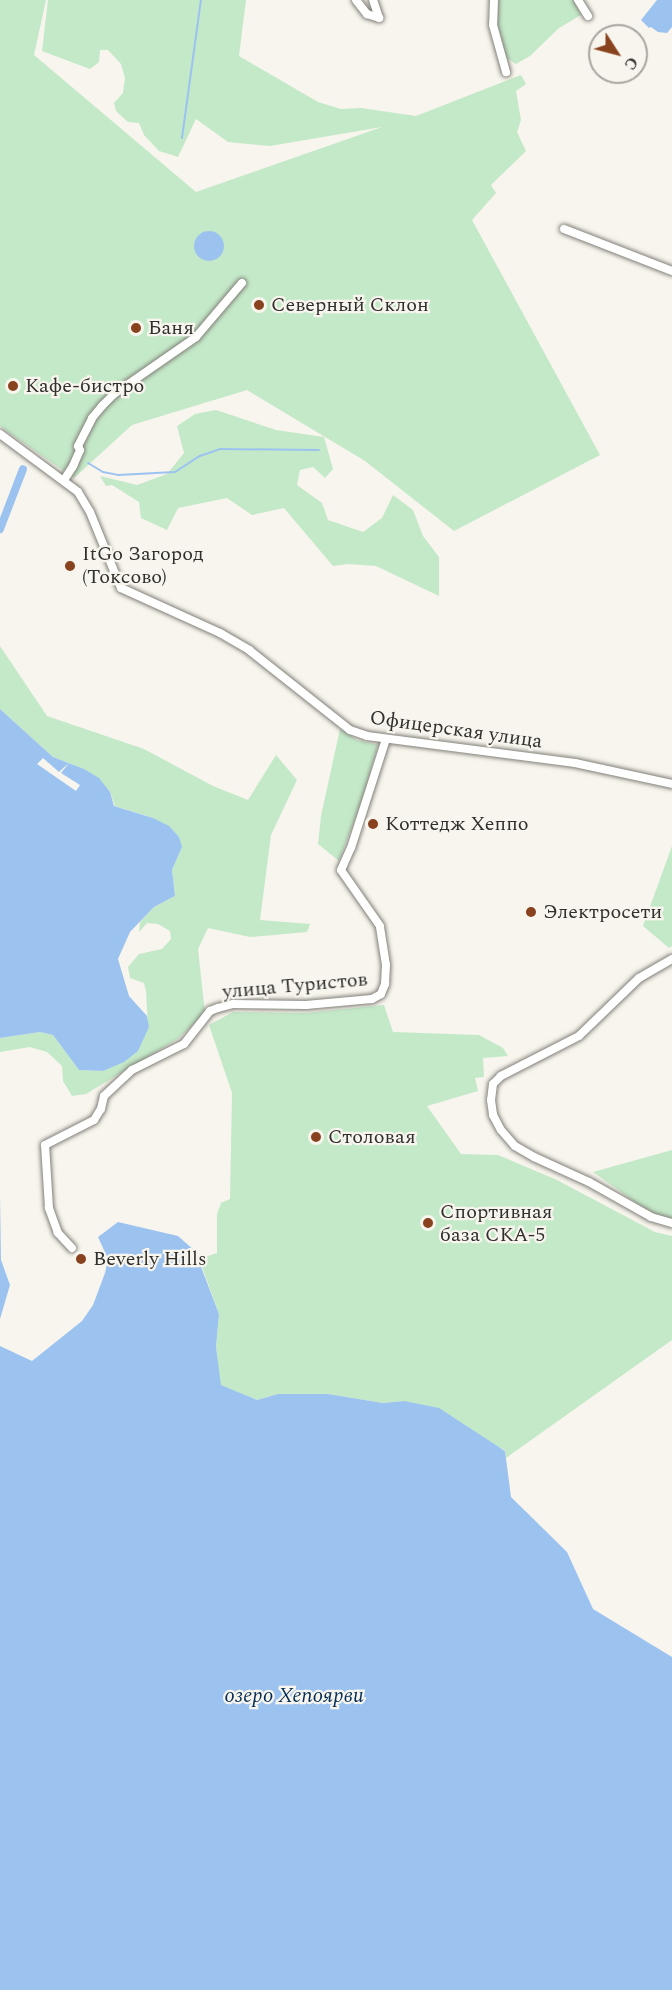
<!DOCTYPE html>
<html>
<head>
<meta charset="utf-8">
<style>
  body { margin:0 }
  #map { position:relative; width:672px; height:1990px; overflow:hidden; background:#f7f5ed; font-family:Spectral,serif }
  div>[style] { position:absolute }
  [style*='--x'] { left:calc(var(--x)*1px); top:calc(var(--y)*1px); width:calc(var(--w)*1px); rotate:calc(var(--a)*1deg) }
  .green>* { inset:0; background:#c4e9c9 }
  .water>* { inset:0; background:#9cc3f0 }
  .round { border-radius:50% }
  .pier>* { inset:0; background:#f7f5ed }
  .stream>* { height:2px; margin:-1px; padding:0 1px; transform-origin:1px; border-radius:1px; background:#9cc3f0 }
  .canal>* { height:8px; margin:-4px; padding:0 4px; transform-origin:4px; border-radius:4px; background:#9cc3f0 }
  .roads { filter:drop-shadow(0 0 2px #828079) drop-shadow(0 0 2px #828079) }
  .minor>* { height:8px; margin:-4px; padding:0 4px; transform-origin:4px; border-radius:4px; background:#fff }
  .dots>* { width:16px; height:16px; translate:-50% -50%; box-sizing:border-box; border:3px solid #f7f5ed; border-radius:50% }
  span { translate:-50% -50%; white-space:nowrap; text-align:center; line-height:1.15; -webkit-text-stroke:4.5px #f7f5ed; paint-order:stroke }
  .poi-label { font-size:20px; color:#31302d }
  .left { translate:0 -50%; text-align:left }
  .street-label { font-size:20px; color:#31302d }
  .water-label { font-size:21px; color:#042e57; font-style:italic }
  .north { position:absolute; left:588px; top:24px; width:60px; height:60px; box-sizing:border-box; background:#f7f5ed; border:2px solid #a8a6a0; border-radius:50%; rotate:126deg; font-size:16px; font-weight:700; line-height:24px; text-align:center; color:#31302d }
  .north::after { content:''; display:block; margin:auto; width:21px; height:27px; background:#89421e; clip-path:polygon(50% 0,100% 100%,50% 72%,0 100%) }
</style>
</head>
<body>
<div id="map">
  <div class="green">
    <i style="clip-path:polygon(0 0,46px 0,34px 55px,196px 192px,382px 127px,270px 146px,228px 142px,196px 119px,178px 157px,159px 151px,144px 135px,139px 123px,128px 122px,116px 111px,114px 103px,123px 93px,125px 78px,121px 64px,108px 50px,100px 50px,99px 62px,90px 69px,42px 51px,48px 0,246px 0,239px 56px,318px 102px,341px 109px,361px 108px,416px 116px,521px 75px,526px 84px,516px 91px,521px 120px,517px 132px,526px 151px,491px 185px,496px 193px,472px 220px,600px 455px,454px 531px,365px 461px,247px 390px,132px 425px,74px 478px,2px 428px,0 426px)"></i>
    <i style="clip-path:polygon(496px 0,574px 0,581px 15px,559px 28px,530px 56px,516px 64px,507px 58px,495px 24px)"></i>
    <i style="clip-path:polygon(216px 410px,276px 430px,324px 437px,333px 469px,325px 478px,313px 467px,300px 470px,297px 485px,322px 503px,328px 520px,363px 532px,382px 518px,393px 495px,413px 510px,423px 536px,439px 557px,439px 596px,376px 566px,348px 564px,333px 566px,284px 508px,252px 515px,227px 498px,178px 508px,167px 530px,141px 518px,139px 502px,112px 485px,106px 486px,100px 476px,137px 485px,167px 474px,184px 453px,177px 426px,195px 414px)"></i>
    <i style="clip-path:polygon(0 646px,47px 716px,144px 749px,213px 786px,248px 800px,276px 755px,297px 780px,271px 835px,260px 920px,310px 924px,307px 932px,250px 937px,208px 928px,198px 949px,205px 1013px,179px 1038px,86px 1094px,72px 1096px,63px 1081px,62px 1066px,47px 1052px,30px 1047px,0 1052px,0 1038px,40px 1032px,53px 1035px,79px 1070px,103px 1071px,138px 1051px,148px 1027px,146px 991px,144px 983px,130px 978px,128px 967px,139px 954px,162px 949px,171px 939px,170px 931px,158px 924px,147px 923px,139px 932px,140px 922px,154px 907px,175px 896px,172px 870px,182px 847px,153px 818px,115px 806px,110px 792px,84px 769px,53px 757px,0 709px)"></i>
    <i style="clip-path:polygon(340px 729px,357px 740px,378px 745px,363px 798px,339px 861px,318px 844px,321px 816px)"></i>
    <i style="clip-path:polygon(672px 846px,672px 946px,669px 948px,643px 926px)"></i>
    <i style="clip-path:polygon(384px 1005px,393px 1032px,479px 1035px,503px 1048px,508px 1056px,483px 1058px,484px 1077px,475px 1078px,478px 1091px,427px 1106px,461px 1154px,498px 1155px,557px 1180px,655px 1232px,672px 1236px,672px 1340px,506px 1458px,505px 1450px,404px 1401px,383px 1403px,328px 1394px,278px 1394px,257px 1400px,220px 1385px,216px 1347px,219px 1314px,199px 1259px,217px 1253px,217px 1214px,221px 1203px,230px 1199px,232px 1093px,209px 1025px,233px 1012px,305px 1013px)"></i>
    <i style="clip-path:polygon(672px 1150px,672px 1220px,653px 1215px,593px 1172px)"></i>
  </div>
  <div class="water">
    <i style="clip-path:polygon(657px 0,672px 0,672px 27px,667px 33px,658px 32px,651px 27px,649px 28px,641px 20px)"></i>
    <i class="round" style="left:194px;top:231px;width:30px;height:30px"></i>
    <i style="clip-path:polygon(0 709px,53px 757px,84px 769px,99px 778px,110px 792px,114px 806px,153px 818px,169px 826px,179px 837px,182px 847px,172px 870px,175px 896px,154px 907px,130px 932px,118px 959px,129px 996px,147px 1016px,149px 1027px,138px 1051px,124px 1062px,103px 1071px,79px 1070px,53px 1035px,40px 1032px,0 1038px)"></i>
    <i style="clip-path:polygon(0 1195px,1px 1260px,10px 1285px,0 1319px)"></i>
    <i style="clip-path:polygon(118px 1222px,178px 1236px,195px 1251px,219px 1314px,216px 1347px,221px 1385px,257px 1400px,278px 1394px,328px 1394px,383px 1403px,404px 1401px,439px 1408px,505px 1451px,511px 1497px,567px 1552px,593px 1609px,672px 1657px,672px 1990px,0 1990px,0 1346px,32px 1361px,82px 1321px,93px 1305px,105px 1273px,108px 1259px,98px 1237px)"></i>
  </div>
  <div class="pier">
    <i style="clip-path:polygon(43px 758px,59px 772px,69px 763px,61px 773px,80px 785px,76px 791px,37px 764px)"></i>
  </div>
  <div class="stream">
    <i style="--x:182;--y:138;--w:139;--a:-82.2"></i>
    <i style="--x:88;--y:463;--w:17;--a:31"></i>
    <i style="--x:103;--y:472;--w:15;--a:11"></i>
    <i style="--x:118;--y:475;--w:57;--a:-3"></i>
    <i style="--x:175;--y:472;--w:30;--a:-33"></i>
    <i style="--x:200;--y:456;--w:21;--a:-19"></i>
    <i style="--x:220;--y:449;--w:99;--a:0.6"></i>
  </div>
  <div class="canal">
    <i style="--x:0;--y:529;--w:64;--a:-69"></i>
  </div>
  <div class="roads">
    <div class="minor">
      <i style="--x:356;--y:0;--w:18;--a:52"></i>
      <i style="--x:367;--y:14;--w:13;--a:18"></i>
      <i style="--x:379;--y:18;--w:19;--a:-108"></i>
      <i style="--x:494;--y:0;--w:25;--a:92"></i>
      <i style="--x:493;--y:25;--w:49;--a:74.5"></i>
      <i style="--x:578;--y:0;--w:19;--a:58"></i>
      <i style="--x:564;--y:229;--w:116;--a:21.3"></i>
      <i style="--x:0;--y:434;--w:97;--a:36.6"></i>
      <i style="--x:78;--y:492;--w:23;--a:59"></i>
      <i style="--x:90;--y:512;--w:82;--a:67.8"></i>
      <i style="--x:121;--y:588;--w:109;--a:24.4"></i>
      <i style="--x:220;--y:633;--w:34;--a:30"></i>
      <i style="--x:249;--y:650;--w:129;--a:38.4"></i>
      <i style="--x:350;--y:730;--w:18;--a:19"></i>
      <i style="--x:367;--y:736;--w:210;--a:7.4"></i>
      <i style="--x:575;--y:763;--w:99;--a:12.2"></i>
      <i style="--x:64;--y:480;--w:17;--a:-57"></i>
      <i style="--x:73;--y:466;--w:17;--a:-66"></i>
      <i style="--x:80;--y:450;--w:4;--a:-117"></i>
      <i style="--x:78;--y:446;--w:31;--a:-63"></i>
      <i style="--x:92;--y:418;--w:16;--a:-50"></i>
      <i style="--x:102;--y:406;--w:17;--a:-45"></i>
      <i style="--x:114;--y:394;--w:100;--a:-34.8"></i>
      <i style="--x:196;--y:337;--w:71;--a:-49.6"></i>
      <i style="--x:672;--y:959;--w:38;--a:150"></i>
      <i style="--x:639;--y:978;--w:83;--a:136"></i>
      <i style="--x:579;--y:1036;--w:88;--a:152.9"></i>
      <i style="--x:501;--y:1076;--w:11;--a:135"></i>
      <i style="--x:493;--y:1084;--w:16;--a:97"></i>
      <i style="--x:491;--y:1100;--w:15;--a:82"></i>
      <i style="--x:493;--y:1115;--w:17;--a:62"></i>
      <i style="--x:501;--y:1130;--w:21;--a:49"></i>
      <i style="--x:515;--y:1146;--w:22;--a:30"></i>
      <i style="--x:534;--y:1157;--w:60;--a:24.4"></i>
      <i style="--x:589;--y:1182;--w:71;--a:29.4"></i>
      <i style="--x:651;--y:1217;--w:22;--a:16"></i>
      <i style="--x:72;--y:1248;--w:21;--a:-133"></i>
      <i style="--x:58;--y:1233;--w:27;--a:-110"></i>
      <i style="--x:49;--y:1208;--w:63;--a:-93.6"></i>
      <i style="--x:45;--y:1145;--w:55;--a:-27"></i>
      <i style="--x:94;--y:1120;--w:13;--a:-58"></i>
      <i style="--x:101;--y:1109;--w:13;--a:-77"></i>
      <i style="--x:104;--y:1096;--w:38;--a:-43"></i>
      <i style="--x:132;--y:1070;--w:58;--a:-26.6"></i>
      <i style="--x:184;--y:1044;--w:42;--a:-51.8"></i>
      <i style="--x:210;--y:1011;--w:9;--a:-21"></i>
      <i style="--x:218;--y:1008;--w:16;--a:-15"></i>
      <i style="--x:233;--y:1004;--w:73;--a:0.8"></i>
      <i style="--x:306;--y:1005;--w:66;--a:-5.2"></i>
      <i style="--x:372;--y:999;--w:10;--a:-29"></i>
      <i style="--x:381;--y:994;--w:11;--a:-68"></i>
      <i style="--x:385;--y:984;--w:19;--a:-87"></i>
      <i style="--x:386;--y:965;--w:39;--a:-99"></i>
      <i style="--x:380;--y:926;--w:68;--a:-124.9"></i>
      <i style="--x:341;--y:870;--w:24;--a:-66"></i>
      <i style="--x:351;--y:848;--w:114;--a:-72.2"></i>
    </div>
  </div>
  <div class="dots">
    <i style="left:259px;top:305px;background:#89421e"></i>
    <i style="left:136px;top:328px;background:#89421e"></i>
    <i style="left:13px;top:386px;background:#89421e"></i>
    <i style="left:70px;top:566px;background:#89421e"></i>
    <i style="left:373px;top:824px;background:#89421e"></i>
    <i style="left:531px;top:912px;background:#89421e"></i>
    <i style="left:316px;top:1137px;background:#89421e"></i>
    <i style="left:428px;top:1223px;background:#89421e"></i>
    <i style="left:81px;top:1259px;background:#89421e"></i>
  </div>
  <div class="poi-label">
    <span class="left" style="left:271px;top:305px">Северный Склон</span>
    <span class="left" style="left:148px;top:328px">Баня</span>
    <span class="left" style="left:25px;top:386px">Кафе-бистро</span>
    <span class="left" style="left:82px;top:566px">ItGo Загород<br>(Токсово)</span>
    <span class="left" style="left:385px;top:824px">Коттедж Хеппо</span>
    <span class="left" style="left:543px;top:912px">Электросети</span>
    <span class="left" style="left:328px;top:1137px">Столовая</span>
    <span class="left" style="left:440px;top:1224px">Спортивная<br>база СКА-5</span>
    <span class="left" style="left:93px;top:1259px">Beverly Hills</span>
  </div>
  <div class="street-label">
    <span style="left:456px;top:730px;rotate:8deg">Офицерская улица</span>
    <span style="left:295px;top:986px;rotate:-5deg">улица Туристов</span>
  </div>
  <div class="water-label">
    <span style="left:294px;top:1696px">озеро Хепоярви</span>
  </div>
  <div class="north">С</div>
</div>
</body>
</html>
